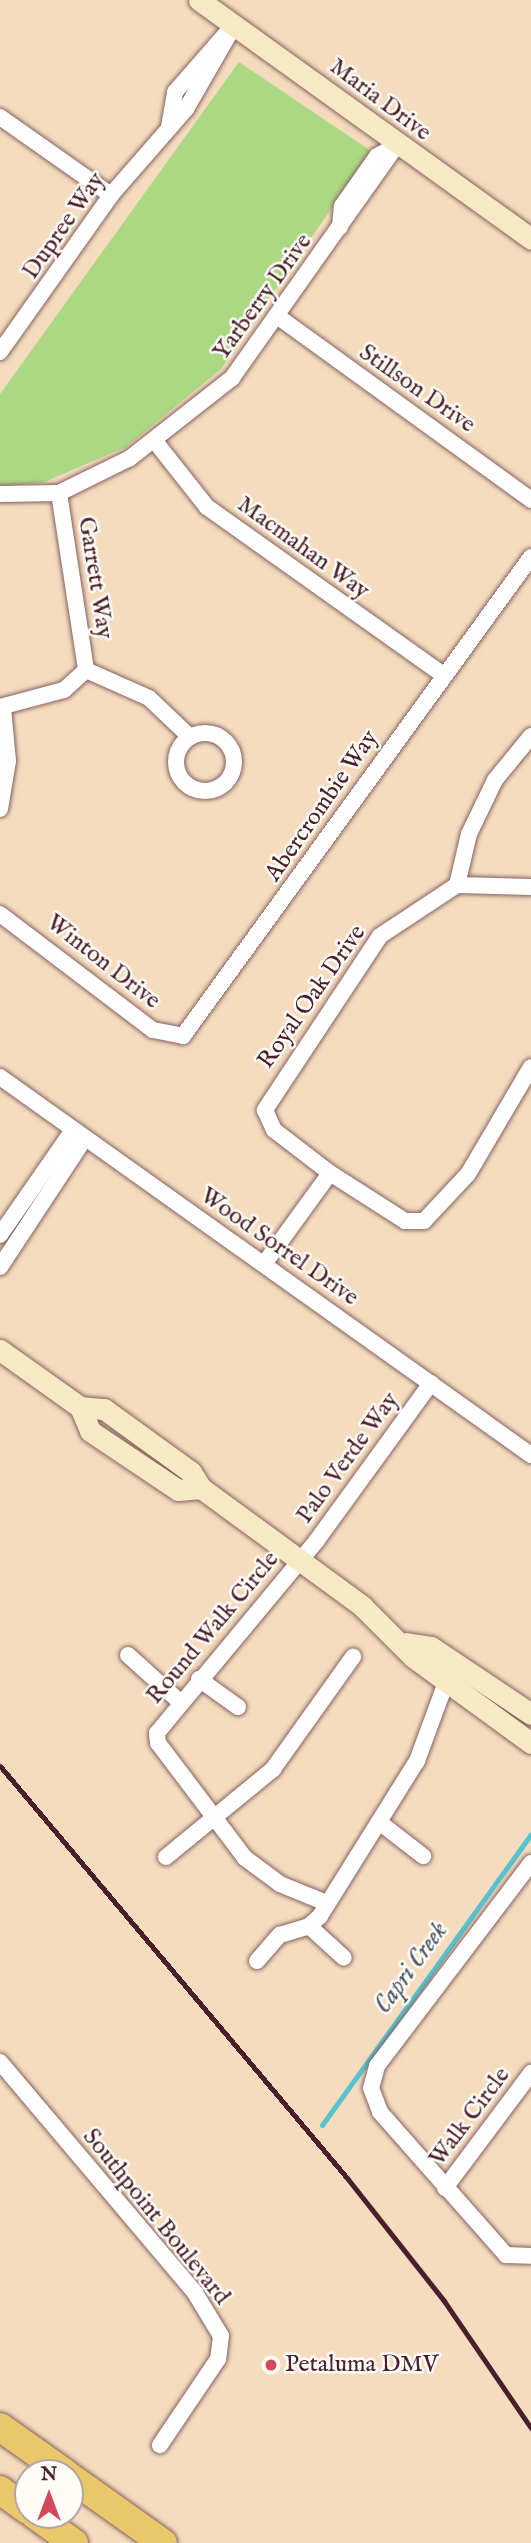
<!DOCTYPE html>
<html>
<head>
<meta charset="utf-8">
<style>
  body { margin:0 }
  #map { position:relative; width:531px; height:2543px; overflow:hidden; background:#f5dcbf; font-family:"IM FELL English",serif }
  div>[style] { position:absolute }
  [style*='--x'] { left:calc(var(--x)*1px); top:calc(var(--y)*1px); width:calc(var(--w)*1px); rotate:calc(var(--a)*1deg) }
  .green>* { inset:0; background:#acd884 }
  .stream>* { height:5px; margin:-2.5px; padding:0 2.5px; transform-origin:2.5px; border-radius:2.5px; background:#58c4d0 }
  .roads { filter:drop-shadow(0 0 2px #86615f) drop-shadow(0 0 2px #86615f) }
  .street>* { height:16px; margin:-8px; padding:0 8px; transform-origin:8px; border-radius:8px; background:#fff }
  .street>.ring { margin:-8px; padding:0; box-sizing:content-box; background:none; border:16px solid #fff; border-radius:50% }
  .secondary>* { height:21px; margin:-10.5px; padding:0 10.5px; transform-origin:10.5px; border-radius:10.5px; background:#f7e9c3 }
  .highway>* { height:28px; margin:-14px; padding:0 14px; transform-origin:14px; border-radius:14px; background:#eac769 }
  .rail>* { height:5px; margin:-2.5px; padding:0 2.5px; transform-origin:2.5px; border-radius:2.5px; background:#4a1f2b }
  .dots>* { width:19px; height:19px; translate:-50% -50%; box-sizing:border-box; border:4px solid #fdfcf7; border-radius:50% }
  span { translate:-50% -50%; white-space:nowrap; text-align:center; line-height:1.15; -webkit-text-stroke:5px #fdfcf7; paint-order:stroke }
  .street-label { font-size:24px; color:#4a1f2b }
  .poi-label { font-size:24px; color:#4a1f2b }
  .left { translate:0 -50%; text-align:left }
  .water-label { font-size:26px; color:#4f5965; font-style:italic }
  .north { position:absolute; left:14px; top:2459px; width:70px; height:70px; box-sizing:border-box; background:#fdfcf7; border:2px solid #b5a4a5; border-radius:50%; rotate:0deg; font-size:19px; font-weight:700; line-height:28px; text-align:center; color:#4a1f2b }
  .north::after { content:''; display:block; margin:auto; width:24px; height:32px; background:#d1495b; clip-path:polygon(50% 0,100% 100%,50% 72%,0 100%) }
</style>
</head>
<body>
<div id="map">
  <div class="green">
    <i style="clip-path:polygon(239px 62px,371px 151px,221px 369px,126px 447px,42px 483px,0 486px,0 394px)"></i>
  </div>
  <div class="stream">
    <i style="--x:322;--y:2125;--w:358;--a:-54.3"></i>
  </div>
  <div class="roads">
    <div class="street">
      <i style="--x:0;--y:117;--w:136;--a:35.1"></i>
      <i style="--x:169;--y:127;--w:36;--a:-80"></i>
      <i style="--x:175;--y:92;--w:82;--a:-48.9"></i>
      <i style="--x:340;--y:227;--w:21;--a:-85"></i>
      <i style="--x:342;--y:206;--w:61;--a:-55"></i>
      <i style="--x:377;--y:156;--w:21;--a:-28"></i>
      <i style="--x:277;--y:316;--w:314;--a:35.9"></i>
      <i style="--x:0;--y:352;--w:192;--a:-54.7"></i>
      <i style="--x:111;--y:195;--w:114;--a:-48.9"></i>
      <i style="--x:186;--y:109;--w:96;--a:-60"></i>
      <i style="--x:154;--y:440;--w:85;--a:51.7"></i>
      <i style="--x:207;--y:507;--w:290;--a:35.4"></i>
      <i style="--x:59;--y:493;--w:179;--a:81.3"></i>
      <i style="--x:0;--y:494;--w:59;--a:-1"></i>
      <i style="--x:59;--y:493;--w:79;--a:-26.2"></i>
      <i style="--x:130;--y:458;--w:130;--a:-38.1"></i>
      <i style="--x:232;--y:378;--w:284;--a:-54.7"></i>
      <i style="--x:86;--y:670;--w:69;--a:24"></i>
      <i style="--x:149;--y:698;--w:57;--a:43.6"></i>
      <i style="--x:0;--y:707;--w:66;--a:-14.9"></i>
      <i style="--x:64;--y:690;--w:30;--a:-42"></i>
      <i class="ring" style="left:176px;top:733px;width:42px;height:42px"></i>
      <i style="--x:0;--y:809;--w:49;--a:-80.5"></i>
      <i style="--x:8;--y:761;--w:53;--a:-95.4"></i>
      <i style="--x:457;--y:885;--w:52;--a:-76.8"></i>
      <i style="--x:469;--y:834;--w:60;--a:-64.3"></i>
      <i style="--x:495;--y:780;--w:57;--a:-50.7"></i>
      <i style="--x:531;--y:887;--w:74;--a:-178.5"></i>
      <i style="--x:457;--y:885;--w:92;--a:146.5"></i>
      <i style="--x:380;--y:936;--w:209;--a:123.5"></i>
      <i style="--x:265;--y:1110;--w:22;--a:66"></i>
      <i style="--x:274;--y:1130;--w:71;--a:37.5"></i>
      <i style="--x:330;--y:1173;--w:89;--a:32.6"></i>
      <i style="--x:405;--y:1221;--w:19;--a:0"></i>
      <i style="--x:424;--y:1221;--w:64;--a:-46.9"></i>
      <i style="--x:468;--y:1174;--w:124;--a:-59.5"></i>
      <i style="--x:0;--y:914;--w:192;--a:37.2"></i>
      <i style="--x:153;--y:1030;--w:31;--a:11"></i>
      <i style="--x:183;--y:1036;--w:592;--a:-54"></i>
      <i style="--x:0;--y:1077;--w:652;--a:35.45"></i>
      <i style="--x:0;--y:1235;--w:128;--a:-55.2"></i>
      <i style="--x:264;--y:1264;--w:112;--a:-54"></i>
      <i style="--x:0;--y:1267;--w:154;--a:-56.6"></i>
      <i style="--x:128;--y:1655;--w:70;--a:42.1"></i>
      <i style="--x:199;--y:1679;--w:48;--a:35.7"></i>
      <i style="--x:379;--y:1822;--w:56;--a:37.7"></i>
      <i style="--x:166;--y:1857;--w:139;--a:-39.4"></i>
      <i style="--x:273;--y:1769;--w:138;--a:-54.5"></i>
      <i style="--x:531;--y:1863;--w:255;--a:127.2"></i>
      <i style="--x:377;--y:2066;--w:23;--a:105"></i>
      <i style="--x:371;--y:2088;--w:26;--a:69"></i>
      <i style="--x:380;--y:2112;--w:191;--a:48.6"></i>
      <i style="--x:506;--y:2255;--w:25;--a:2"></i>
      <i style="--x:324;--y:1902;--w:48;--a:-157.8"></i>
      <i style="--x:280;--y:1884;--w:44;--a:-143.4"></i>
      <i style="--x:245;--y:1858;--w:144;--a:-127.1"></i>
      <i style="--x:158;--y:1743;--w:10;--a:-96"></i>
      <i style="--x:157;--y:1733;--w:251;--a:-50.3"></i>
      <i style="--x:317;--y:1540;--w:194;--a:-54"></i>
      <i style="--x:309;--y:1926;--w:47;--a:42.4"></i>
      <i style="--x:257;--y:1961;--w:35;--a:-49"></i>
      <i style="--x:280;--y:1935;--w:30;--a:-17"></i>
      <i style="--x:309;--y:1926;--w:15;--a:-42"></i>
      <i style="--x:320;--y:1916;--w:183;--a:-58"></i>
      <i style="--x:417;--y:1761;--w:84;--a:-69.8"></i>
      <i style="--x:0;--y:2062;--w:302;--a:49.8"></i>
      <i style="--x:195;--y:2293;--w:50;--a:58.8"></i>
      <i style="--x:221;--y:2336;--w:23;--a:97"></i>
      <i style="--x:218;--y:2359;--w:104;--a:124"></i>
      <i style="--x:445;--y:2188;--w:144;--a:-53.2"></i>
    </div>
    <div class="secondary">
      <i style="--x:199;--y:0;--w:409;--a:35.7"></i>
      <i style="--x:0;--y:1350;--w:98;--a:35.5"></i>
      <i style="--x:80;--y:1407;--w:26;--a:67"></i>
      <i style="--x:90;--y:1431;--w:106;--a:33.8"></i>
      <i style="--x:178;--y:1490;--w:23;--a:-5"></i>
      <i style="--x:80;--y:1407;--w:24;--a:5"></i>
      <i style="--x:104;--y:1409;--w:107;--a:35.9"></i>
      <i style="--x:191;--y:1472;--w:19;--a:58"></i>
      <i style="--x:201;--y:1488;--w:200;--a:36.2"></i>
      <i style="--x:362;--y:1606;--w:72;--a:45"></i>
      <i style="--x:413;--y:1657;--w:146;--a:36.1"></i>
      <i style="--x:406;--y:1643;--w:25;--a:9"></i>
      <i style="--x:431;--y:1647;--w:120;--a:33.8"></i>
    </div>
    <div class="highway">
      <i style="--x:0;--y:2427;--w:80;--a:35.3"></i>
      <i style="--x:70;--y:2477;--w:114;--a:35.4"></i>
      <i style="--x:0;--y:2490;--w:34;--a:36"></i>
      <i style="--x:35;--y:2515;--w:48;--a:35.7"></i>
    </div>
  </div>
  <div class="rail">
    <i style="--x:0;--y:1766;--w:539;--a:49.89"></i>
    <i style="--x:347;--y:2178;--w:157;--a:51.7"></i>
    <i style="--x:444;--y:2301;--w:154;--a:55.6"></i>
  </div>
  <div class="dots">
    <i style="left:271px;top:2365px;background:#d1495b"></i>
  </div>
  <div class="street-label">
    <span style="left:380px;top:100px;rotate:37deg">Maria Drive</span>
    <span style="left:64px;top:226px;rotate:-55deg">Dupree Way</span>
    <span style="left:263px;top:297px;rotate:-54deg">Yarberry Drive</span>
    <span style="left:417px;top:389px;rotate:35deg">Stillson Drive</span>
    <span style="left:303px;top:548px;rotate:36deg">Macmahan Way</span>
    <span style="left:95px;top:578px;rotate:81deg">Garrett Way</span>
    <span style="left:322px;top:806px;rotate:-55deg">Abercrombie Way</span>
    <span style="left:103px;top:962px;rotate:38deg">Winton Drive</span>
    <span style="left:312px;top:997px;rotate:-55deg">Royal Oak Drive</span>
    <span style="left:279px;top:1247px;rotate:35deg">Wood Sorrel Drive</span>
    <span style="left:348px;top:1458px;rotate:-54deg">Palo Verde Way</span>
    <span style="left:213px;top:1628px;rotate:-50deg">Round Walk Circle</span>
    <span style="left:470px;top:2117px;rotate:-53deg">Walk Circle</span>
    <span style="left:156px;top:2217px;rotate:51deg">Southpoint Boulevard</span>
  </div>
  <div class="poi-label">
    <span class="left" style="left:285px;top:2365px">Petaluma DMV</span>
  </div>
  <div class="water-label">
    <span style="left:411px;top:1968px;rotate:-54deg">Capri Creek</span>
  </div>
  <div class="north">N</div>
</div>
</body>
</html>
